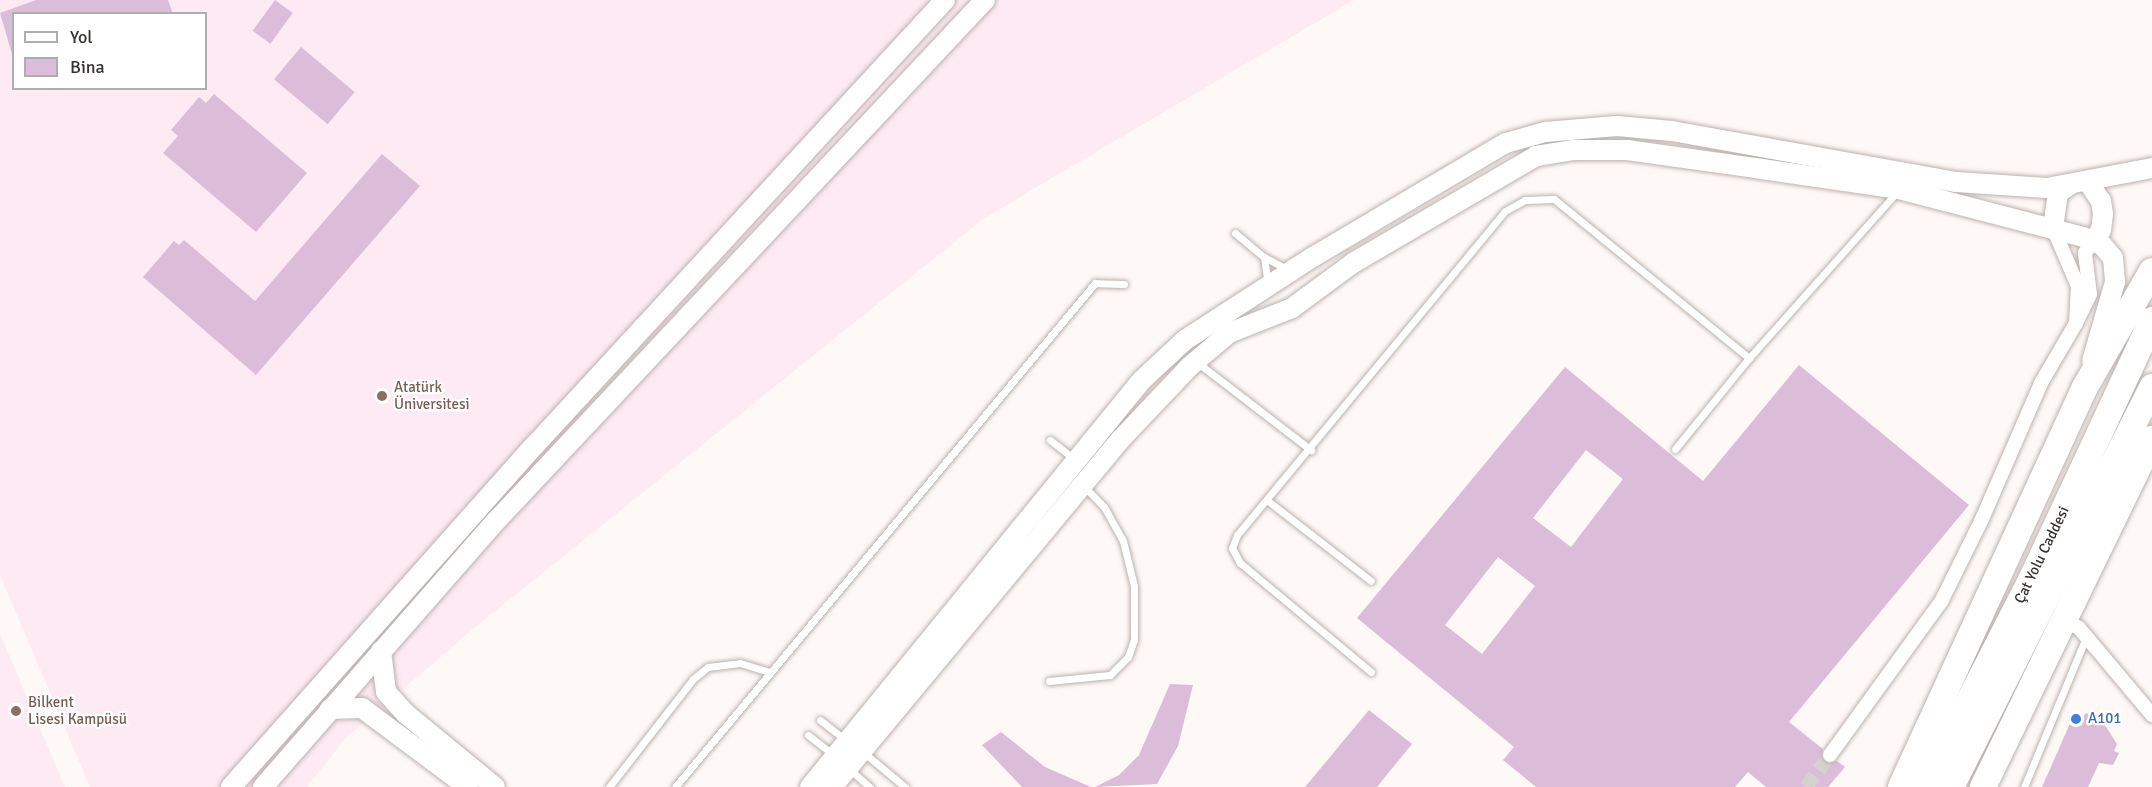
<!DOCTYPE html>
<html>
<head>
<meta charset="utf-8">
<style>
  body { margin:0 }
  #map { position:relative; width:2152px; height:787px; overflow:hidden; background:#fef9f7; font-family:Signika,sans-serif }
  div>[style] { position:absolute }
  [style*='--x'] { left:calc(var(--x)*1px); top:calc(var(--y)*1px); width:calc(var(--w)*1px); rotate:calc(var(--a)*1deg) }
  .education>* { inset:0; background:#feeaf3 }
  .building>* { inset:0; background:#dbbdd9; transform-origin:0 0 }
  .street-tunnel>* { height:14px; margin-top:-7px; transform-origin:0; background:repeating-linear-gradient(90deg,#d6d1cf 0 14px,transparent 0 21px) }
  .roads { filter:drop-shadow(0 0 2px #bcb2ad) drop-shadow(0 0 2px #bcb2ad) }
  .lane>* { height:7px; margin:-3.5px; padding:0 3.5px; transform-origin:3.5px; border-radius:3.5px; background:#fff }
  .street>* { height:14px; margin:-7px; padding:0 7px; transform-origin:7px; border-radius:7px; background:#fff }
  .secondary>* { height:20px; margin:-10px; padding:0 10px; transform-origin:10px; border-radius:10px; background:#fff }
  .highway>* { height:26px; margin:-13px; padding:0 13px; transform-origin:13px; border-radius:13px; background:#fff }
  .dots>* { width:16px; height:16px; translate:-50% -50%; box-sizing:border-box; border:3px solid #fff; border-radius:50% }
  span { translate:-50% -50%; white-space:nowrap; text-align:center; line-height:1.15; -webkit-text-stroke:4.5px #fff; paint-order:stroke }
  .education-label { font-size:15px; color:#785e54 }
  .left { translate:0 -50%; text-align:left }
  .street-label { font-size:15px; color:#373331 }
  .shop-label { font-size:15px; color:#366cbe }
  .legend { position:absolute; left:12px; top:12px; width:195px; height:78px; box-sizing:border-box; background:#fff; border:2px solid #afadad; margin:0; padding:8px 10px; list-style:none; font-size:18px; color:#373331 }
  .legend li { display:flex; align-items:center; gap:12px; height:30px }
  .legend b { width:30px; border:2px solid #afadad }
</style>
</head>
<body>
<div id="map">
  <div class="education">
    <i style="clip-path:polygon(evenodd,0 0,1354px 0,986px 217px,479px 624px,345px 739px,307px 787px,90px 787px,0 575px,0 0,14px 14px,206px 14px,206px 88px,14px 88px,14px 14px)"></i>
    <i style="clip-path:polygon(0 634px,65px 787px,0 787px)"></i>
  </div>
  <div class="building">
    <i style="clip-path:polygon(36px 0,168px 0,173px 14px,14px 14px,12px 54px,0 13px)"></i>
    <i style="left:275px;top:0;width:22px;height:38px;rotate:36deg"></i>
    <i style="left:301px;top:47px;width:70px;height:42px;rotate:40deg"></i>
    <i style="clip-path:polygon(214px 94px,307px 173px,256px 232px,163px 153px,178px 136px,171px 130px,199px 97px,206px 103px)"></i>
    <i style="clip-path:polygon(382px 154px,420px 186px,256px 375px,143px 277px,174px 241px,179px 245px,184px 240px,255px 301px)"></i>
    <i style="clip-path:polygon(evenodd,1799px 365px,1969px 505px,1789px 722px,1823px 749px,1824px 762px,1837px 761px,1845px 767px,1828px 787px,1766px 787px,1748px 772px,1735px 787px,1536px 787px,1503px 760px,1514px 747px,1357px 618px,1565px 367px,1703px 481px,1799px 365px,1586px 450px,1623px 479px,1571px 547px,1533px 518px,1586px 450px,1799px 365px,1498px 557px,1535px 586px,1482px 654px,1445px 625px,1498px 557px)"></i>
    <i style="clip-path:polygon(1170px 684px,1193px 685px,1178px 746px,1157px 784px,1095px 787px,1119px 775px,1139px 755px)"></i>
    <i style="clip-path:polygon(1369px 710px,1412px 744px,1377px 787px,1305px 787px)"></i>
    <i style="clip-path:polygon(2075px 712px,2083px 717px,2086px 713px,2103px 722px,2117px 744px,2114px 751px,2119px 753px,2113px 765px,2099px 763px,2088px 787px,2042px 787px)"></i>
    <i style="clip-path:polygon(1001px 732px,1045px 767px,1091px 787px,1022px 787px,982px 745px)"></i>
  </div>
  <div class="street-tunnel">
    <i style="--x:1806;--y:787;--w:40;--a:-53"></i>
  </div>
  <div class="roads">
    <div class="lane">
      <i style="--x:1235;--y:233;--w:38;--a:40"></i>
      <i style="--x:1264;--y:257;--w:27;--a:28"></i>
      <i style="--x:1264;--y:257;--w:28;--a:82"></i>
      <i style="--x:1198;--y:363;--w:143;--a:37.6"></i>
      <i style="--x:1050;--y:440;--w:31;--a:38"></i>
      <i style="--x:1675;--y:449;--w:117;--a:-50.9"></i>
      <i style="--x:1268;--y:501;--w:130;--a:37.8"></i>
      <i style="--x:1371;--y:672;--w:170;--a:-140.2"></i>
      <i style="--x:1240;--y:563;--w:17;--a:-118"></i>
      <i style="--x:1232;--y:548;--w:14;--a:-69"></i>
      <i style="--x:1237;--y:535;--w:420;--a:-50.4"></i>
      <i style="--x:1505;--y:211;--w:23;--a:-29"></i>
      <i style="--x:1525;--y:200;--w:29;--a:-2"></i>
      <i style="--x:1554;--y:199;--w:252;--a:39.2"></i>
      <i style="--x:1749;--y:358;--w:224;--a:-48.3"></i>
      <i style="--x:1049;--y:681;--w:61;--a:-5.6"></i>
      <i style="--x:1110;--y:675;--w:25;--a:-45"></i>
      <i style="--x:1128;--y:657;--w:18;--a:-71"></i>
      <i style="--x:1134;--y:640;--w:54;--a:-90"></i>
      <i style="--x:1134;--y:586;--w:46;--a:-103.7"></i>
      <i style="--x:1123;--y:541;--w:39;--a:-119"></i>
      <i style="--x:1104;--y:507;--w:29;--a:-134"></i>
      <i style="--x:820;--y:720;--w:34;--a:38"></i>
      <i style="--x:808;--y:735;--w:33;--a:38"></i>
      <i style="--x:863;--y:752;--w:55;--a:39.8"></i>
      <i style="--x:849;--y:769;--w:28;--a:41"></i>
      <i style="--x:609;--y:787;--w:137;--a:-52.1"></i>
      <i style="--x:693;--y:679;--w:19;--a:-39"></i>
      <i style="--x:708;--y:667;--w:32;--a:-7"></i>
      <i style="--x:740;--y:663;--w:31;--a:17"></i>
      <i style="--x:675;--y:787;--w:656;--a:-50.19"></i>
      <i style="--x:1095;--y:283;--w:29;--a:2"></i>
      <i style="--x:2024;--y:787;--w:162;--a:-67.5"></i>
    </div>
    <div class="street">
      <i style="--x:2053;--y:228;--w:63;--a:66.7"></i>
      <i style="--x:2078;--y:286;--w:37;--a:93"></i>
      <i style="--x:2076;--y:323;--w:32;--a:-64"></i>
      <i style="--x:2090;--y:294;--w:41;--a:-97"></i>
      <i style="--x:2085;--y:253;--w:14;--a:-56"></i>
      <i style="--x:2066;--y:621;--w:15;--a:28"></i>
      <i style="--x:2079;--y:628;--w:114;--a:50"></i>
      <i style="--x:1830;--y:755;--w:191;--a:-54.1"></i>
      <i style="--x:1942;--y:600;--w:90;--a:-63.7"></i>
      <i style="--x:1982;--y:519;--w:148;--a:-66.5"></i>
      <i style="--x:2041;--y:383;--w:69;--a:-59.7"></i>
    </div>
    <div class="secondary">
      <i style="--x:2088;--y:182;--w:23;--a:56"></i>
      <i style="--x:2101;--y:201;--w:13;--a:81"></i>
      <i style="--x:2103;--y:214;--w:16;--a:97"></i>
      <i style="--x:2101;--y:230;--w:14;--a:126"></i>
      <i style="--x:2053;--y:228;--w:35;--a:-82"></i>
      <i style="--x:2058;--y:193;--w:16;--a:-35"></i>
      <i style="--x:381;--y:651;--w:41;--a:83"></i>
      <i style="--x:386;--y:692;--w:30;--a:48"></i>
      <i style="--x:406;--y:714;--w:115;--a:39.4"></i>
      <i style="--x:330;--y:709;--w:32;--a:-2"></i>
      <i style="--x:362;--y:708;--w:132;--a:36.7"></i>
      <i style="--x:231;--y:787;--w:458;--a:-48.4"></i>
      <i style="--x:535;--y:445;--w:605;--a:-47.34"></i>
      <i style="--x:263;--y:787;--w:355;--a:-48.8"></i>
      <i style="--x:497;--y:520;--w:713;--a:-46.82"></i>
      <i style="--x:810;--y:787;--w:525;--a:-50.8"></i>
      <i style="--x:1142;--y:380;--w:59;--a:-42.9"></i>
      <i style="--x:1185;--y:340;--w:153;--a:-33"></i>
      <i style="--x:1313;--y:257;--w:224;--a:-30.6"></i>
      <i style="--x:1506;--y:143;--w:41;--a:-15.8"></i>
      <i style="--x:1545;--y:132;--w:72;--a:-4.8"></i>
      <i style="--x:1617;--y:126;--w:55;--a:5.2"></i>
      <i style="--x:1672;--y:131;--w:289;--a:10.2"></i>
      <i style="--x:1956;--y:182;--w:91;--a:3.8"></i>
      <i style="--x:2047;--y:188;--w:107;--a:-10.8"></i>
      <i style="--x:832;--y:787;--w:452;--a:-50.3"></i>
      <i style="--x:1121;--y:439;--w:99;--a:-46.6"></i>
      <i style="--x:1189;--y:367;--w:52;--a:-40.4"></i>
      <i style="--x:1229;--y:333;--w:68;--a:-21.6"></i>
      <i style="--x:1292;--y:308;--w:76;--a:-36.4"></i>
      <i style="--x:1353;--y:263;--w:212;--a:-30.3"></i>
      <i style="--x:1536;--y:156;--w:37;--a:-9"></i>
      <i style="--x:1573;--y:150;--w:54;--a:0"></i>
      <i style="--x:1627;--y:150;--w:129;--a:8"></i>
      <i style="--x:1755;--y:168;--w:146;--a:8.3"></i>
      <i style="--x:1899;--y:189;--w:190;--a:14.6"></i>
      <i style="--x:2083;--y:237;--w:21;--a:23"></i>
      <i style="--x:2102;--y:245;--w:17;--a:50"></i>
      <i style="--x:2113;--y:258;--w:24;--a:85"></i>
      <i style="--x:2115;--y:282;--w:82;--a:106.2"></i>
    </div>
    <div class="highway">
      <i style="--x:1901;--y:787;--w:440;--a:-65.3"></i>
      <i style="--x:2085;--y:387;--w:134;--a:-60"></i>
      <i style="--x:1925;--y:787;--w:233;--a:-62.9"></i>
      <i style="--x:2031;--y:580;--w:287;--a:-65"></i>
      <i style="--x:1951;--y:787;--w:448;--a:-63.3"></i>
      <i style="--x:1983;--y:787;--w:387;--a:-64.1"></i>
    </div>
  </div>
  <div class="dots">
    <i style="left:382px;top:396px;background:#8d6e63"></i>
    <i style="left:16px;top:711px;background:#8d6e63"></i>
    <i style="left:2076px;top:719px;background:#3f7fe0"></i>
  </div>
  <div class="education-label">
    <span class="left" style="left:394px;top:396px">Atatürk<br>Üniversitesi</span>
    <span class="left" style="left:28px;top:711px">Bilkent<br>Lisesi Kampüsü</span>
  </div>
  <div class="street-label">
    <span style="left:2042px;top:555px;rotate:-64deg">Çat Yolu Caddesi</span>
  </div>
  <div class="shop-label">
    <span class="left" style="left:2088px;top:719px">A101</span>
  </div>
  <ul class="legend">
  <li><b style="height:8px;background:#fff"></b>Yol</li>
  <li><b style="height:16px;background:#dbbdd9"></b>Bina</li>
  </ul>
</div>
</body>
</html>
